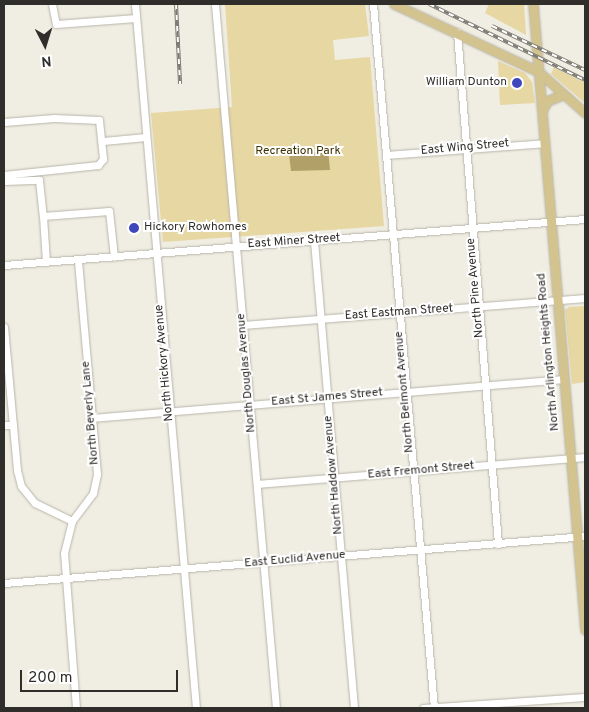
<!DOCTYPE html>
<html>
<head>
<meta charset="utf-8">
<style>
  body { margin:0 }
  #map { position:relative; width:589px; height:712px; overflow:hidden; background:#f0ede2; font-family:Overpass,sans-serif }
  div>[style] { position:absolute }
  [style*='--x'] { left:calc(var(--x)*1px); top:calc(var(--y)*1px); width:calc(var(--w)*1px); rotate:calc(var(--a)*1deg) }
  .green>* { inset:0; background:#e6d7a3 }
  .water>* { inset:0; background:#b1a168 }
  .roads { filter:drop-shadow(0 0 1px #b8b5ab) drop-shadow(0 0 1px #b8b5ab) }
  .minor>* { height:7px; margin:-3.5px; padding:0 3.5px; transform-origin:3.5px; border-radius:3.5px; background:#fff }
  .major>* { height:9px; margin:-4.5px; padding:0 4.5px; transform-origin:4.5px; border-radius:4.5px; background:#d2c38f }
  .rail>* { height:4px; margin-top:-2px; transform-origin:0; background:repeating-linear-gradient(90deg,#fff 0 5.5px,#7c7a73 0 11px); box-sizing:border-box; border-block:1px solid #7c7a73 }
  .dots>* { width:14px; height:14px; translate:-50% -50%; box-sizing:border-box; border:2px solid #fff; border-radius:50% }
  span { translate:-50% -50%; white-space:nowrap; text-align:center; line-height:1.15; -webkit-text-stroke:4px #fff; paint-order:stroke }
  .poi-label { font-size:12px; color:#302e2a }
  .right { translate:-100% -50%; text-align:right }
  .left { translate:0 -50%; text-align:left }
  .street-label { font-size:12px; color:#302e2a }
  .park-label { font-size:12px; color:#3e3201 }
  .frame { position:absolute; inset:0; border:5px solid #302e2a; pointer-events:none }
  .north { position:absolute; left:20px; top:20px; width:50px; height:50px; -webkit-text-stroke:4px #fff; paint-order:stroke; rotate:175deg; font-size:14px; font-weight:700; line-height:20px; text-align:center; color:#302e2a }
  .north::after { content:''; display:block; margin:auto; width:18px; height:22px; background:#302e2a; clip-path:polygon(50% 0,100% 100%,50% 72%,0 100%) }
  .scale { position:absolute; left:20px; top:670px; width:158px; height:22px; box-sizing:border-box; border:2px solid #302e2a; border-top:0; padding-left:6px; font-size:15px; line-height:18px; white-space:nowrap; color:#302e2a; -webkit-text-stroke:4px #fff; paint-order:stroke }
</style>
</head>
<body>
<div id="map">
  <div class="green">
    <i style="clip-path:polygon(225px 4px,365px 4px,369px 36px,333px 40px,335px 60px,370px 57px,384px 226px,163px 242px,151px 113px,232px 107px)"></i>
    <i style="clip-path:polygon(489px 4px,524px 4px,526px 35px,485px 13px)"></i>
    <i style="clip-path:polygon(498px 61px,525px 73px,532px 82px,535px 103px,500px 105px)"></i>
    <i style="clip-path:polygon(554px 67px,585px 83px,585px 103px,551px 74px)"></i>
    <i style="clip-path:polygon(585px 306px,585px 382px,572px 384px,565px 310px,569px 307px)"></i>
  </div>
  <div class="water">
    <i style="clip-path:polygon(324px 148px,328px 148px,330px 170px,291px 171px,289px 154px,324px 152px)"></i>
  </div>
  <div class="roads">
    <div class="minor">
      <i style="--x:52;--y:4;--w:20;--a:79"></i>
      <i style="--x:56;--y:24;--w:80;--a:-4.3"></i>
      <i style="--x:135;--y:4;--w:707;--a:85.05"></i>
      <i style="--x:215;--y:4;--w:707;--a:85.05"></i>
      <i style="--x:373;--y:4;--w:707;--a:85.05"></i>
      <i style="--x:457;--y:32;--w:514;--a:85.42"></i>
      <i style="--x:4;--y:122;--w:50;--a:-4.6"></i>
      <i style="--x:54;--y:118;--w:45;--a:2.5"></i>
      <i style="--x:99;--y:120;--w:39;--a:84"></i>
      <i style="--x:103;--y:159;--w:8;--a:130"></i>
      <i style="--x:98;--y:165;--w:95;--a:173.9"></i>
      <i style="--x:103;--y:141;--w:43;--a:-5.3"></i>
      <i style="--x:386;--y:155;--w:158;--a:-4.3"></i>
      <i style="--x:4;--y:181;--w:35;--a:-2"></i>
      <i style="--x:39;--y:180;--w:36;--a:84"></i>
      <i style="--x:43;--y:216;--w:66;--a:-4.3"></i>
      <i style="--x:109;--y:211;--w:46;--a:83.8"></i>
      <i style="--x:43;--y:216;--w:46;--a:86.3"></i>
      <i style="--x:314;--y:241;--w:469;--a:85.1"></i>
      <i style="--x:4;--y:265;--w:583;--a:-4.53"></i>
      <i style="--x:243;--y:325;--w:343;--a:-4.5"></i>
      <i style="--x:4;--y:327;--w:144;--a:84.8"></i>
      <i style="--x:17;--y:470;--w:16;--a:76"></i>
      <i style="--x:21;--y:486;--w:22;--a:51"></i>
      <i style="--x:35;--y:503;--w:41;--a:25.9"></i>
      <i style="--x:91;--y:418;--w:475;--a:-4.7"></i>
      <i style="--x:4;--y:425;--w:9;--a:0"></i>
      <i style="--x:257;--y:484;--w:329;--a:-4.7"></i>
      <i style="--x:4;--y:583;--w:583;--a:-4.62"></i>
      <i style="--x:76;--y:708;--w:155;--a:-94.4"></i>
      <i style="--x:64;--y:553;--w:33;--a:-76"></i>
      <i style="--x:72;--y:521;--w:35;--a:-53"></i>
      <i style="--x:93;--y:493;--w:19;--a:-78"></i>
      <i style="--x:97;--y:474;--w:215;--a:-95.1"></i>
      <i style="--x:423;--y:708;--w:162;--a:-3.9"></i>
    </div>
    <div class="major">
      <i style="--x:394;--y:4;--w:160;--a:25.1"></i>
      <i style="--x:539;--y:72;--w:62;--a:41.7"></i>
      <i style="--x:533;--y:4;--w:628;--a:85.25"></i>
      <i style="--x:542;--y:111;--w:11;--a:-63"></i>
      <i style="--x:547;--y:101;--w:18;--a:-22"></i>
    </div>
  </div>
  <div class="rail">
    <i style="--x:176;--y:4;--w:80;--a:87.1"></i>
    <i style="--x:429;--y:4;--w:174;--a:26"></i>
    <i style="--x:492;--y:26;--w:103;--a:25.3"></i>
  </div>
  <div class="dots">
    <i style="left:517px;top:83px;background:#3e48bc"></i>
    <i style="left:134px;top:228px;background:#3e48bc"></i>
  </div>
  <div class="poi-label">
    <span class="right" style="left:507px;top:83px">William Dunton</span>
    <span class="left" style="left:144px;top:228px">Hickory Rowhomes</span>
  </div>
  <div class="street-label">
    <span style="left:465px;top:148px;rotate:-5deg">East Wing Street</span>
    <span style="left:294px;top:242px;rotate:-4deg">East Miner Street</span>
    <span style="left:476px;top:288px;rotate:-95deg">North Pine Avenue</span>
    <span style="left:399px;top:313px;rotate:-4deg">East Eastman Street</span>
    <span style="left:549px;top:352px;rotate:-95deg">North Arlington Heights Road</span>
    <span style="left:165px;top:363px;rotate:-95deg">North Hickory Avenue</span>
    <span style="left:247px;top:373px;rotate:-95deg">North Douglas Avenue</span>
    <span style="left:405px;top:392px;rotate:-95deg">North Belmont Avenue</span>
    <span style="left:327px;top:398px;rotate:-5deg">East St James Street</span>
    <span style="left:91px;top:413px;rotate:-95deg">North Beverly Lane</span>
    <span style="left:421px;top:471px;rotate:-5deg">East Fremont Street</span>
    <span style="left:334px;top:475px;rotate:-95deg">North Haddow Avenue</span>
    <span style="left:295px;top:560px;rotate:-5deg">East Euclid Avenue</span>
  </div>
  <div class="park-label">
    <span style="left:298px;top:152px">Recreation Park</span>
  </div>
  <div class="frame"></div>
  <div class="north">N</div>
  <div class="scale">200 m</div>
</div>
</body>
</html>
